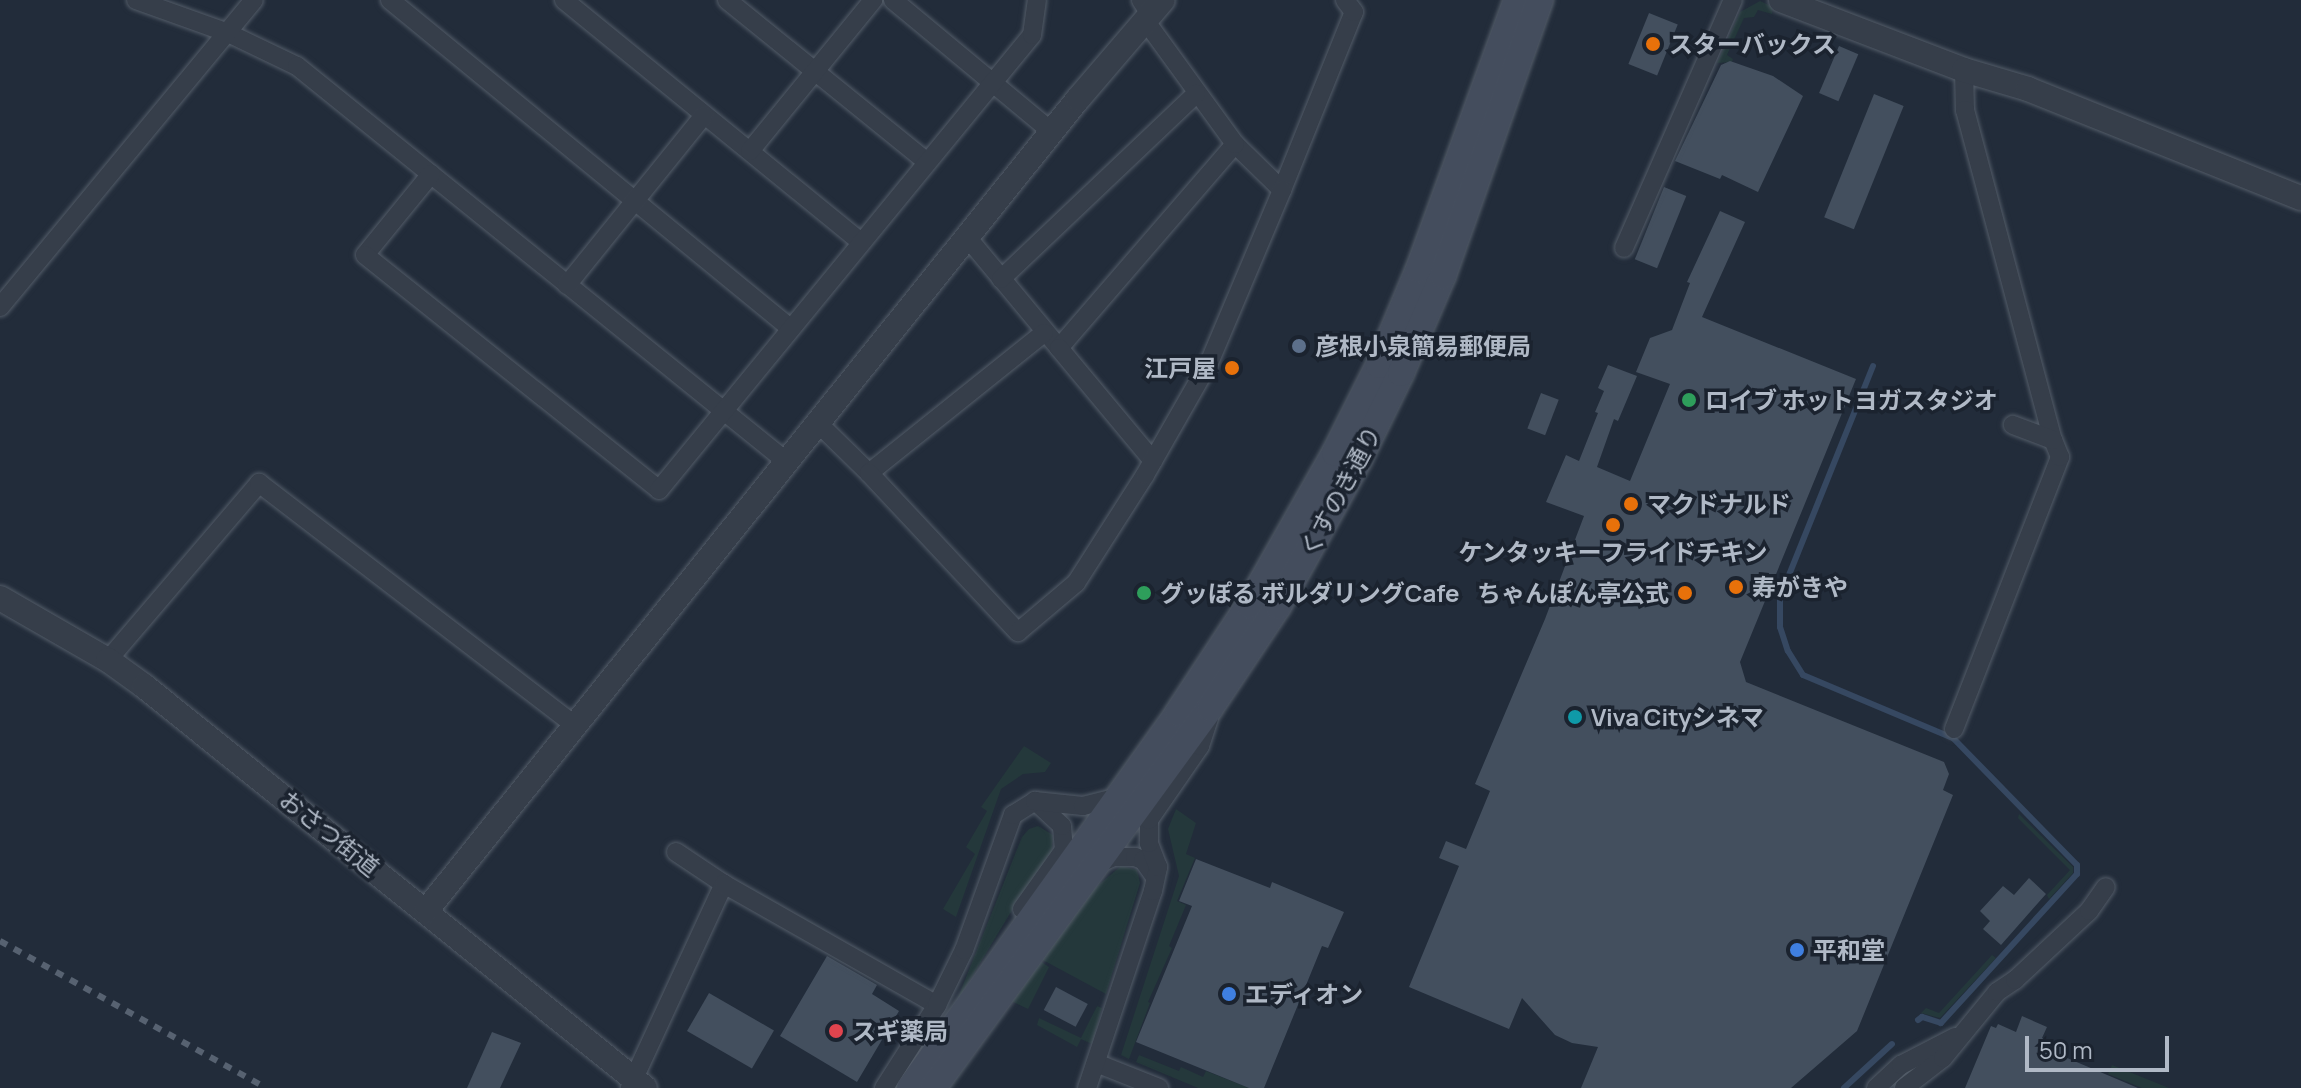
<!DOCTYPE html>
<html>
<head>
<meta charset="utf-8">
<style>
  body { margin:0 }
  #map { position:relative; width:2301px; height:1088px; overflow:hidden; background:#222c3a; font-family:Manrope,"Noto Sans JP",sans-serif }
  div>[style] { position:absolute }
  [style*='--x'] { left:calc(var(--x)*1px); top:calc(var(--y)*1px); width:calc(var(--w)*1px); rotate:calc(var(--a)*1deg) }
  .green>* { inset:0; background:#24383b }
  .stream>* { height:6px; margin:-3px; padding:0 3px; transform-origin:3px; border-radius:3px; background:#364861 }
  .building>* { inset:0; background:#434f5e; transform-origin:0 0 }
  .roads { filter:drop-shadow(0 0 2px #535c68) drop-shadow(0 0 2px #535c68) }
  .minor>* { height:18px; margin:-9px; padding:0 9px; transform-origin:9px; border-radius:9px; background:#363e4a }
  .tertiary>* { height:24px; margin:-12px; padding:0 12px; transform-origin:12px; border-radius:12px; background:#363e4a }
  .secondary>* { height:26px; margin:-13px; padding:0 13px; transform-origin:13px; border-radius:13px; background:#444d5d }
  .rail>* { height:6px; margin-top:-3px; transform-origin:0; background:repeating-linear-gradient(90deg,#576271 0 8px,transparent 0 16px) }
  .dots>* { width:22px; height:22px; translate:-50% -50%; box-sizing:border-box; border:4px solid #1b232f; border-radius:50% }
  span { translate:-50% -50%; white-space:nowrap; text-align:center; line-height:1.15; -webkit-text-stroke:7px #1b232f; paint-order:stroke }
  .poi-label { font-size:24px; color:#b0b9c6; font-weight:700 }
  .left { translate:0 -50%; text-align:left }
  .right { translate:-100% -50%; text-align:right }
  .street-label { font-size:24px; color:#b0b9c6 }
  .scale { position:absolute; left:2025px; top:1036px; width:144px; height:36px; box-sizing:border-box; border:4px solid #b0b9c6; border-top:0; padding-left:10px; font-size:24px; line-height:28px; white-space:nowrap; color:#b0b9c6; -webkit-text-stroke:6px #1b232f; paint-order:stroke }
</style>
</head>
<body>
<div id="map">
  <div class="green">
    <i style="clip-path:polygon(1760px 1px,1773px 7px,1772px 14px,1758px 10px,1754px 17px,1744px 18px,1727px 55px,1733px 59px,1732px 62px,1717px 63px,1740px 12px)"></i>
    <i style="clip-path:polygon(1024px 746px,1051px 763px,1045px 772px,1023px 774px,1001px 789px,956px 917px,943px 909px,975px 854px,966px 847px,987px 811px,981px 807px)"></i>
    <i style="clip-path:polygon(1176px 809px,1196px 823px,1186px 854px,1195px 858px,1177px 901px,1186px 905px,1169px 946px,1172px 948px,1148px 1002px,1150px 1003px,1129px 1059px,1121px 1055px,1179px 876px,1168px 829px)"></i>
    <i style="clip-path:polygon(2019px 814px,2073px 867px,2073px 873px,2049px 899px,2047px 895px,2070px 870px,2018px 818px)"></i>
    <i style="clip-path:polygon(1038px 826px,1053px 835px,1052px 852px,1009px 915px,955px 1005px,1022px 837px,1029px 829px)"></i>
    <i style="clip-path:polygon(1121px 866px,1137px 870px,1140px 883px,1106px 994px,1041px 959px,1089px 893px)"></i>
    <i style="clip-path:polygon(1992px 955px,1996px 958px,1940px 1018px,1921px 1013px,1926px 1008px,1939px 1013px)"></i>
    <i style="clip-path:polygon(1040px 961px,1049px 967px,1028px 1009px,1011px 1001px)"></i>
    <i style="clip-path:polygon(1097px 1006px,1102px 1008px,1092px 1044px,1081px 1039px,1077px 1047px,1037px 1025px,1039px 1018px,1081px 1038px)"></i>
    <i style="clip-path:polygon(1139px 1055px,1179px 1071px,1181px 1067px,1203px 1077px,1206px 1071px,1249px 1088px,1198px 1088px,1136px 1062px)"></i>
    <i style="clip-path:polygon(2112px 1065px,2169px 1088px,2142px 1088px,2108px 1074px)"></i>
  </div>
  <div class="stream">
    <i style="--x:1873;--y:366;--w:249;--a:111.9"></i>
    <i style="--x:1780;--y:597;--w:30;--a:90"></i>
    <i style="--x:1780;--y:627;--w:25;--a:72"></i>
    <i style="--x:1788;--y:651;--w:28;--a:58"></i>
    <i style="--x:1803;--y:675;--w:163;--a:22.8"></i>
    <i style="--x:1953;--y:738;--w:177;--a:45.7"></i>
    <i style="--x:2077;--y:865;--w:9;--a:90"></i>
    <i style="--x:2077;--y:874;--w:202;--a:132.4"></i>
    <i style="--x:1941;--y:1023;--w:20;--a:-162"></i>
    <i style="--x:1922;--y:1017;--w:5;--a:143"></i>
    <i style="--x:1844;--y:1088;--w:65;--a:-42.5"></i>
  </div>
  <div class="building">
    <i style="left:1649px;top:13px;width:31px;height:55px;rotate:22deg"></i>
    <i style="left:1839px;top:46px;width:21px;height:51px;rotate:23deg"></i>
    <i style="clip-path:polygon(1730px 61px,1773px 76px,1803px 96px,1758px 192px,1722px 175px,1720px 179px,1675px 161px,1721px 65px)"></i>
    <i style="left:1874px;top:94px;width:32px;height:133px;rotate:22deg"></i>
    <i style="left:1664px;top:187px;width:24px;height:78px;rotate:22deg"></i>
    <i style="clip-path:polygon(1720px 211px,1745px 222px,1702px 317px,1856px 379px,1740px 662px,1746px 682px,1944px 762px,1949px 774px,1943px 790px,1953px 795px,1857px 1031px,1791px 1088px,1581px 1088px,1598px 1047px,1572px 1043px,1555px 1035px,1522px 998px,1509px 1029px,1409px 987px,1459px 866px,1439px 858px,1446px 841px,1466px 849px,1490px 791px,1475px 784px,1545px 619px,1584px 516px,1546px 502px,1566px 455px,1579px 461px,1598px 413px,1595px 412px,1604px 391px,1598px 388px,1608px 365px,1637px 376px,1618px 421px,1614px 419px,1597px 467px,1630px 481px,1670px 384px,1636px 372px,1650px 338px,1672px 330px,1690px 283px,1687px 282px)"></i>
    <i style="left:1541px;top:393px;width:19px;height:38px;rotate:21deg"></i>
    <i style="clip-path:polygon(1196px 859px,1270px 888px,1272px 882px,1344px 912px,1328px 948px,1322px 946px,1264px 1088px,1249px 1088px,1136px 1042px,1192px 906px,1179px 901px)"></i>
    <i style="clip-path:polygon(2029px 878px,2046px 894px,2001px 945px,1983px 929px,1990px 921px,1980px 911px,2003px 886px,2014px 895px)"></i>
    <i style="clip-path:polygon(827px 956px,877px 985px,872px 994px,899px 1011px,857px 1082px,780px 1036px)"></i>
    <i style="left:1056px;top:987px;width:36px;height:26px;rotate:28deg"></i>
    <i style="left:709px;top:993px;width:75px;height:44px;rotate:30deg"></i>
    <i style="clip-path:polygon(2022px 1016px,2047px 1027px,2042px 1038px,2064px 1047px,2060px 1055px,2138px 1088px,1965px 1088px,1991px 1026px,1996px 1028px,1998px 1024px,2016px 1032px)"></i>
    <i style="clip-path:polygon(492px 1032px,521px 1043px,500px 1088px,467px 1088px)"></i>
  </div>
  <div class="roads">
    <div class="minor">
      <i style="--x:136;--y:0;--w:98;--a:19.7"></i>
      <i style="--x:228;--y:33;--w:76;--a:25.6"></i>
      <i style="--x:297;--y:66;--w:630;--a:38.94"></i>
      <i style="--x:390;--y:0;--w:517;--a:39.35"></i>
      <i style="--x:564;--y:0;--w:383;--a:39.2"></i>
      <i style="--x:727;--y:0;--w:257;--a:39"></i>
      <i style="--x:893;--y:0;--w:207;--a:39.7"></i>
      <i style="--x:1141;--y:0;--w:17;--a:57"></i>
      <i style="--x:1964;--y:70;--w:40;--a:88.6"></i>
      <i style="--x:1965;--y:110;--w:342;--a:75.1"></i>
      <i style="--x:1235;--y:144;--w:66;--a:44.4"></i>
      <i style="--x:1282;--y:190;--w:192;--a:-68"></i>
      <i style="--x:1354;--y:12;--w:15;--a:-127"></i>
      <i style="--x:750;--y:151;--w:195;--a:-50.8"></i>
      <i style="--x:431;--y:174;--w:104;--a:129.2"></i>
      <i style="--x:365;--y:255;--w:376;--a:38.6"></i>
      <i style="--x:659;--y:490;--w:588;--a:-50.66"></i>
      <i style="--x:1032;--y:35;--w:35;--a:-82"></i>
      <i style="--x:967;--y:237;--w:144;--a:50.3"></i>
      <i style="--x:1059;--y:348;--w:269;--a:-49.2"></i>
      <i style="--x:1235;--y:144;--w:153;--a:-126"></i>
      <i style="--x:1624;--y:248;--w:271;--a:-66.3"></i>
      <i style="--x:1001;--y:279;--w:269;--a:-43.5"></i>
      <i style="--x:567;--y:285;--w:218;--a:-51.1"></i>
      <i style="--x:0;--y:307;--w:398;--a:-50.4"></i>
      <i style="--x:1059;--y:348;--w:147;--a:50.2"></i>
      <i style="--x:819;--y:424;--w:70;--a:44.4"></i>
      <i style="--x:869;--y:473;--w:224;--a:-38.7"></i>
      <i style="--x:869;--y:473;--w:218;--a:46.9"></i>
      <i style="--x:1018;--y:632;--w:76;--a:-40.2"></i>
      <i style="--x:1076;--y:583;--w:128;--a:-57.4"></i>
      <i style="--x:1145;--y:475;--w:129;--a:-60.3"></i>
      <i style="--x:1209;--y:363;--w:188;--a:-67.1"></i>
      <i style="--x:108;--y:660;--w:233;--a:-49.5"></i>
      <i style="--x:259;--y:483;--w:399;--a:37.5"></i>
      <i style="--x:1954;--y:729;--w:292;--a:-68.7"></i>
      <i style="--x:2060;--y:457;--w:18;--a:-112"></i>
      <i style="--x:2053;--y:440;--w:43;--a:-159.4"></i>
      <i style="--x:676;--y:852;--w:58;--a:33.7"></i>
      <i style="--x:1098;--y:864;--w:17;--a:-24"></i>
      <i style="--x:1114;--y:857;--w:21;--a:0"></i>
      <i style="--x:1135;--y:857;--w:9;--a:21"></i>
      <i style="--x:1143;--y:860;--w:21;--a:55"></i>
      <i style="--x:1022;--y:909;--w:72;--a:-54.6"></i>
      <i style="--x:1064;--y:850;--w:24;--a:-95"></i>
      <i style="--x:1062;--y:826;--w:37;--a:-137"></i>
      <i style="--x:1096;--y:1063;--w:68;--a:21.6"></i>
      <i style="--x:630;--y:1087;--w:224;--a:-65.2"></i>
      <i style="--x:724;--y:884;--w:245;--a:29.6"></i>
      <i style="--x:884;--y:1088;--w:98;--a:-57.4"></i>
      <i style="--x:937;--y:1005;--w:61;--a:-63.9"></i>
      <i style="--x:964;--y:950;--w:144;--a:-70.1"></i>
      <i style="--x:1013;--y:815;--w:26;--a:-32"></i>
      <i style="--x:1035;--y:801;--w:48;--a:5.9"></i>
      <i style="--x:1083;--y:806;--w:37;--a:-14"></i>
      <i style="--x:1087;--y:1088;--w:208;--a:-71.5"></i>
      <i style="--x:1153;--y:891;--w:25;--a:-78"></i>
      <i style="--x:1158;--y:867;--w:26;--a:-111"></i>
      <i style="--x:1149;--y:843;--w:23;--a:-90"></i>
      <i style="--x:1149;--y:820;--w:90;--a:-55.4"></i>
      <i style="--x:1200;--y:746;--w:29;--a:-72"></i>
      <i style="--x:1876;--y:1088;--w:34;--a:-43"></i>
      <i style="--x:1901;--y:1065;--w:61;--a:-27.4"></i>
      <i style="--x:1904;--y:1088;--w:49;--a:-37.6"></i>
      <i style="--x:1943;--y:1058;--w:85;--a:-50.7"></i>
      <i style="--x:1997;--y:992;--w:22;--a:-34"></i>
      <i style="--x:2015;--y:980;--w:101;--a:-43"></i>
      <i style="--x:2089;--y:911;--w:29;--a:-55"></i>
    </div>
    <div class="tertiary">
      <i style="--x:1781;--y:0;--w:196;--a:20.9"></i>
      <i style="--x:1964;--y:70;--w:67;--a:16.5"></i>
      <i style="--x:2028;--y:89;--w:294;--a:21.8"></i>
      <i style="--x:0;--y:598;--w:125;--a:29.9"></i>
      <i style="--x:108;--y:660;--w:44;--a:35.8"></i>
      <i style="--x:144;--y:686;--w:642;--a:38.74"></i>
      <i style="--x:426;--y:911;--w:1041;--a:-51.24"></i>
      <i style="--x:1078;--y:99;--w:130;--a:-49.4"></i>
    </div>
    <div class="secondary">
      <i style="--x:910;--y:1088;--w:461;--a:-54.4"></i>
      <i style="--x:1178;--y:713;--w:129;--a:-56.7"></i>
      <i style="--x:1249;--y:605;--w:175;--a:-60.5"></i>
      <i style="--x:1335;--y:453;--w:98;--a:-63.4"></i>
      <i style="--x:1379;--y:365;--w:104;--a:-67.4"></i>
      <i style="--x:1419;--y:269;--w:286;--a:-70"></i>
      <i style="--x:933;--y:1088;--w:470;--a:-53.9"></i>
      <i style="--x:1210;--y:708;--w:123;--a:-56.3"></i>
      <i style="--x:1278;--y:606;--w:168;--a:-61.1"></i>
      <i style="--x:1359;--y:459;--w:96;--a:-64"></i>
      <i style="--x:1401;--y:373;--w:107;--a:-66.8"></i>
      <i style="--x:1443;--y:275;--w:292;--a:-70.6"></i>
    </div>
  </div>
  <div class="rail">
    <i style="--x:0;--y:941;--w:304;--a:28.9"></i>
  </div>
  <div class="dots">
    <i style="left:1653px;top:44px;background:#e8710a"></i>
    <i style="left:1299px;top:346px;background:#5c6f8a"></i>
    <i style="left:1232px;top:368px;background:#e8710a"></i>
    <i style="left:1689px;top:400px;background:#2e9e5b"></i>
    <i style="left:1631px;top:504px;background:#e8710a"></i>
    <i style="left:1613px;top:525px;background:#e8710a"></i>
    <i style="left:1736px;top:587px;background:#e8710a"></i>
    <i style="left:1144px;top:593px;background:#2e9e5b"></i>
    <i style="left:1685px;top:593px;background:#e8710a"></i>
    <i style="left:1575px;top:717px;background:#0f9aa8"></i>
    <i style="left:1797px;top:950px;background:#3f7fe0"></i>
    <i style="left:1229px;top:994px;background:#3f7fe0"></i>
    <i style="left:836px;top:1031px;background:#e0444e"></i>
  </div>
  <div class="poi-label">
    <span class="left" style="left:1669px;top:44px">スターバックス</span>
    <span class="left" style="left:1315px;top:346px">彦根小泉簡易郵便局</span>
    <span class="right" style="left:1216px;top:368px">江戸屋</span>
    <span class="left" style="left:1705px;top:400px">ロイブ ホットヨガスタジオ</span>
    <span class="left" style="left:1647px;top:504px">マクドナルド</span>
    <span style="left:1613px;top:552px">ケンタッキーフライドチキン</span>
    <span class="left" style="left:1752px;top:587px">寿がきや</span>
    <span class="left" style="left:1160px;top:593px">グッぽる ボルダリングCafe</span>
    <span class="right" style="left:1669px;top:593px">ちゃんぽん亭公式</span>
    <span class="left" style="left:1591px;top:717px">Viva Cityシネマ</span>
    <span class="left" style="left:1813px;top:950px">平和堂</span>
    <span class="left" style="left:1245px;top:994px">エディオン</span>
    <span class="left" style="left:852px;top:1031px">スギ薬局</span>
  </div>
  <div class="street-label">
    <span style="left:1340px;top:491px;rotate:-62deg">くすのき通り</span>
    <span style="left:330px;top:833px;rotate:39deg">おさつ街道</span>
  </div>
  <div class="scale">50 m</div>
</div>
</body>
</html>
